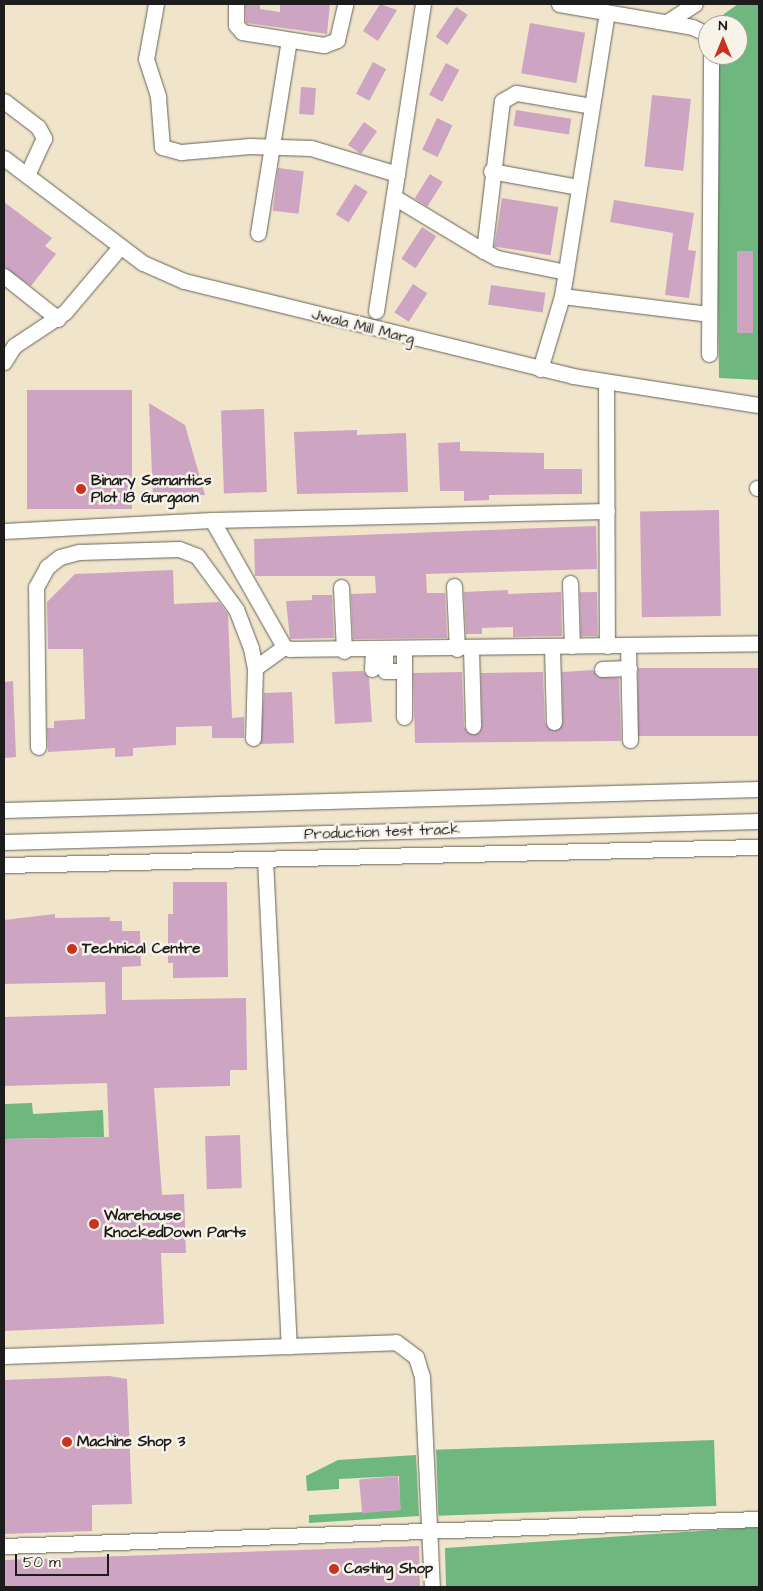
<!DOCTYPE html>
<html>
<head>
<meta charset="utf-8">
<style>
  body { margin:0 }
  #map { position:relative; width:763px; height:1591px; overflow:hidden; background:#f0e5cb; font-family:"Architects Daughter",sans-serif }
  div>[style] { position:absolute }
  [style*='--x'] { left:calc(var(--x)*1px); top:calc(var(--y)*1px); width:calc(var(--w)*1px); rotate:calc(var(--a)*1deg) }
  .forest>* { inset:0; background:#6eb880; transform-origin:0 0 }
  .building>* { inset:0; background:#cea4c3; transform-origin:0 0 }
  .roads { filter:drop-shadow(0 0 1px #666259) drop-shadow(0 0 1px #666259) }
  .minor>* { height:15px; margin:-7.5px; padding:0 7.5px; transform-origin:7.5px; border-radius:7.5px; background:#fff }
  .dots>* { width:14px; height:14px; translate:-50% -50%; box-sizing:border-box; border:2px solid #f7f3e8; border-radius:50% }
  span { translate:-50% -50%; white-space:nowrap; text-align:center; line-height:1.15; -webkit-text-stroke:5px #f7f3e8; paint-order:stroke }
  .street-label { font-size:15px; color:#1c1c1c }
  .poi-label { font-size:15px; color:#1c1c1c; font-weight:700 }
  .left { translate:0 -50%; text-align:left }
  .frame { position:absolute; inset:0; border:5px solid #1c1c1c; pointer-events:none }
  .north { position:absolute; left:698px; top:15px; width:50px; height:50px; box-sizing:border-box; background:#f7f3e8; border:1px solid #9f9d96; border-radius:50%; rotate:0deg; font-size:14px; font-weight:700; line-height:20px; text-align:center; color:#1c1c1c }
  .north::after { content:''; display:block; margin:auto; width:18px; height:22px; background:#c8321e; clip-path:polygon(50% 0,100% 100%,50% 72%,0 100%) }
  .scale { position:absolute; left:15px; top:1554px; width:94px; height:22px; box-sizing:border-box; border:2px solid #1c1c1c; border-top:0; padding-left:6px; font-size:15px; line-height:18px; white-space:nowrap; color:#1c1c1c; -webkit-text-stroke:4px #f7f3e8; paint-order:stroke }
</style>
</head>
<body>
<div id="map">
  <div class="forest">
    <i style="clip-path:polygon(738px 4px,759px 4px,759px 380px,719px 378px,715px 55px,738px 55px,738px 25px,719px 25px,724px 14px)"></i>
    <i style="clip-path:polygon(32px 1103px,33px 1114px,103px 1110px,104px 1137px,4px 1139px,4px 1104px)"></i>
    <i style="left:714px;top:1440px;width:66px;height:278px;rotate:88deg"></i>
    <i style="clip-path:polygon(416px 1455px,419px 1516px,309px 1523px,309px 1515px,400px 1510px,399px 1476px,339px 1479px,339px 1489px,307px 1491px,306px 1476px,338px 1460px)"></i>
    <i style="clip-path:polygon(759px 1527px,759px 1587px,446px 1587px,445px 1548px)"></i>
  </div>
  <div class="building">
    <i style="clip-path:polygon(245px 4px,260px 4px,260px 9px,280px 12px,280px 4px,330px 4px,327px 34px,246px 23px)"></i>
    <i style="clip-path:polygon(380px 4px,397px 10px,378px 41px,363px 31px)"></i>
    <i style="left:456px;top:7px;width:14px;height:36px;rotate:34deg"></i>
    <i style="left:530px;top:23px;width:56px;height:51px;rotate:10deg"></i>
    <i style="left:373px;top:62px;width:15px;height:36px;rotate:28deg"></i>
    <i style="left:446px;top:63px;width:15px;height:36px;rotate:28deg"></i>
    <i style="left:301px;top:87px;width:15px;height:27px;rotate:4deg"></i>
    <i style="left:652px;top:95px;width:39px;height:72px;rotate:6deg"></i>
    <i style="left:516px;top:110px;width:56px;height:16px;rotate:9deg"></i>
    <i style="left:437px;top:118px;width:17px;height:35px;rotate:25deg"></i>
    <i style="left:364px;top:122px;width:16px;height:28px;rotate:35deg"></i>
    <i style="left:278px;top:168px;width:26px;height:43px;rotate:7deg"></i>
    <i style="left:430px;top:174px;width:15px;height:29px;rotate:32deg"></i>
    <i style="left:355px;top:184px;width:15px;height:36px;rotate:32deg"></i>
    <i style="left:502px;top:198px;width:57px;height:49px;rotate:9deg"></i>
    <i style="clip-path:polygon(614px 200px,694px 213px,688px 250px,696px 251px,689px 298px,665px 295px,673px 233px,610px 222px)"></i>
    <i style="clip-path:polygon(4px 202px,52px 238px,45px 246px,56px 254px,31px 286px,4px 267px)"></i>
    <i style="left:422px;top:227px;width:17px;height:38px;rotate:33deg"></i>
    <i style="left:737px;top:251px;width:16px;height:82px"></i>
    <i style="left:413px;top:284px;width:17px;height:34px;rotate:33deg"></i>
    <i style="left:491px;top:285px;width:55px;height:20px;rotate:8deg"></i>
    <i style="left:27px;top:390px;width:105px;height:119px"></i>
    <i style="clip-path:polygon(149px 403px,185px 425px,205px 495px,153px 497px)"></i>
    <i style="left:264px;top:409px;width:83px;height:43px;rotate:88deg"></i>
    <i style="clip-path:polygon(357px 430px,357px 435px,406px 433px,408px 492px,297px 494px,294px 432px)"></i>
    <i style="clip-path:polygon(460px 442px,460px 451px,544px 453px,544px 469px,582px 469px,582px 494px,489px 495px,489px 500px,464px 501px,464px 491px,440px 491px,438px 443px)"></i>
    <i style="left:719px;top:510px;width:106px;height:79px;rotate:89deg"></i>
    <i style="clip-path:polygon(596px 526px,597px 569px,426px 574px,427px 593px,445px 593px,447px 638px,353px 639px,351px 594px,376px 593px,375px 576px,255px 576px,254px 539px)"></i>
    <i style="clip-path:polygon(173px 570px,174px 604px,219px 602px,228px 614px,232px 718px,244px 717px,244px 738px,212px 738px,212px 726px,176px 727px,176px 745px,133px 748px,133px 756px,115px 757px,115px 748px,48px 752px,47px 728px,54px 728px,54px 721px,85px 719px,83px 649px,48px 649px,47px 602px,75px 574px)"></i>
    <i style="clip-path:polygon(508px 590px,508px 594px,561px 592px,562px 636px,513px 637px,513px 627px,482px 628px,482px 634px,466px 634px,464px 592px)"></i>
    <i style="left:597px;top:592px;width:44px;height:17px;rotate:89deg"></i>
    <i style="clip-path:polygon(312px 595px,332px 595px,334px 638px,290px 639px,286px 601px,312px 600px)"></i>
    <i style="left:759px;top:668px;width:68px;height:121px;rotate:90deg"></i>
    <i style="clip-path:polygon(593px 670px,598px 677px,619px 678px,621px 741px,415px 743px,413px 673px,462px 672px,464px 727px,473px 735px,482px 726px,481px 673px,543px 672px,545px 723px,554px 731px,563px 722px,562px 672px)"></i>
    <i style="clip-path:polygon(363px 671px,369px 678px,372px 722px,335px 724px,332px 672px)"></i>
    <i style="clip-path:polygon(13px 681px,16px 757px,4px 758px,4px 682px)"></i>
    <i style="clip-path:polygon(292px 692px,294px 743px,260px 744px,264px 693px)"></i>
    <i style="clip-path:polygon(173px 882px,227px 882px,228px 977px,173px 978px,173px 963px,168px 963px,168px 914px,173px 914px)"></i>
    <i style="clip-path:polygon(55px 914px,55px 918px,110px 917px,110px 921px,122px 921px,122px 931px,140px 931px,141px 966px,122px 967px,122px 1000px,246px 998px,247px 1070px,230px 1070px,230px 1086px,154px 1088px,162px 1195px,184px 1194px,186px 1253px,161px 1253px,164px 1324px,4px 1331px,4px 1139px,109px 1137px,107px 1083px,4px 1086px,4px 1017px,106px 1014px,105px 982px,4px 984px,4px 920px)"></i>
    <i style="left:240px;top:1135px;width:53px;height:35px;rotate:88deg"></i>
    <i style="clip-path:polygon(109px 1376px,127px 1379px,132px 1504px,92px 1505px,92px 1531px,4px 1534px,4px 1380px)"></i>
    <i style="left:398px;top:1476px;width:34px;height:39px;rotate:85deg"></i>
    <i style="clip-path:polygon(419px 1546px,420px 1587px,4px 1587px,4px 1560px)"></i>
  </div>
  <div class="roads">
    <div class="minor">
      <i style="--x:156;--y:4;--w:56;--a:100.3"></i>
      <i style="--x:146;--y:59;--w:40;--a:72"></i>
      <i style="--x:158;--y:97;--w:50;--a:85.4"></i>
      <i style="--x:162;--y:147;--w:20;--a:15"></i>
      <i style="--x:181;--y:152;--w:69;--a:-5"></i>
      <i style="--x:250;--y:146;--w:61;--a:1.9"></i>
      <i style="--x:311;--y:148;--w:90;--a:16.8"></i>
      <i style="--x:236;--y:4;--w:21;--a:90"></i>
      <i style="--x:236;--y:25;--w:9;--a:49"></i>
      <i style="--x:242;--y:32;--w:83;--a:9"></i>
      <i style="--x:324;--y:45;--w:14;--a:-21"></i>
      <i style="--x:337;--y:40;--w:37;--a:-77"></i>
      <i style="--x:559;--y:4;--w:135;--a:9.8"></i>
      <i style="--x:692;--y:27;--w:17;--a:24"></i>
      <i style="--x:667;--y:22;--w:33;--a:-33"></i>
      <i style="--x:4;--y:101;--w:43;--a:37.4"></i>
      <i style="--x:38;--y:127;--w:13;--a:61"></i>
      <i style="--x:44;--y:138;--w:41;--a:114.7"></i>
      <i style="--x:4;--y:158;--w:174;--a:37.1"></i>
      <i style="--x:143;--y:263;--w:45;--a:23.7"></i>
      <i style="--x:184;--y:281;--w:400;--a:13.7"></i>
      <i style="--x:573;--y:376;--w:188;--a:8.9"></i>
      <i style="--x:491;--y:171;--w:88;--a:10.4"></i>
      <i style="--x:394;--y:197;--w:105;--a:31"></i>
      <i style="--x:258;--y:233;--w:195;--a:-80.9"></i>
      <i style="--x:566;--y:272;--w:70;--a:-168.5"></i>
      <i style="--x:497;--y:258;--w:15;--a:-152"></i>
      <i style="--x:484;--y:251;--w:151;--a:-83.2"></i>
      <i style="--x:502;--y:101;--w:16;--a:-30"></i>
      <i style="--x:516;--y:93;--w:76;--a:9.8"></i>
      <i style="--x:4;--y:276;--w:69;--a:38.5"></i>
      <i style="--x:562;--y:296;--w:147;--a:7"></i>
      <i style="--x:376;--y:311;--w:311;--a:-81.3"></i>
      <i style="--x:709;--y:354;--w:299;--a:-89.6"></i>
      <i style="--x:4;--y:362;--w:19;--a:-58"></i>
      <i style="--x:14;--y:346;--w:61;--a:-33.7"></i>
      <i style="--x:65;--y:312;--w:85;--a:-49.8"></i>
      <i style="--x:540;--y:369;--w:76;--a:-73.2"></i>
      <i style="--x:562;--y:296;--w:287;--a:-81"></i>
      <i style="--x:606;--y:382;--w:264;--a:89.8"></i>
      <i style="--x:757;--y:488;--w:2;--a:0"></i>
      <i style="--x:212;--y:520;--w:146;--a:60.4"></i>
      <i style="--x:284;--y:647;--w:6;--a:18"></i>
      <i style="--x:290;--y:649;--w:469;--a:-0.7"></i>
      <i style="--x:4;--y:531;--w:208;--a:-3"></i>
      <i style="--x:212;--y:520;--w:395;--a:-1.3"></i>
      <i style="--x:570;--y:583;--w:63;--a:88.2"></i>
      <i style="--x:454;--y:586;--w:63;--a:87.3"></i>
      <i style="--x:341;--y:587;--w:64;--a:87.3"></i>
      <i style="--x:628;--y:645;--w:95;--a:88.8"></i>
      <i style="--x:552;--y:647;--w:75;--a:88.5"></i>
      <i style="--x:471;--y:648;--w:78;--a:88.5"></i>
      <i style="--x:385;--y:650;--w:21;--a:90"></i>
      <i style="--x:385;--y:671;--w:19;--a:0"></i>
      <i style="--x:404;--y:650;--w:67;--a:90"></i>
      <i style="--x:255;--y:668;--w:36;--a:-36"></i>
      <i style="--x:372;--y:669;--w:20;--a:-87"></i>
      <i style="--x:602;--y:669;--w:27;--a:-2"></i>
      <i style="--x:38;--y:747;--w:160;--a:-90.7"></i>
      <i style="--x:36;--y:587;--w:23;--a:-61"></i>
      <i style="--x:47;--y:567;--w:16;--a:-38"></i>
      <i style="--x:60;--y:557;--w:20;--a:-15"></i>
      <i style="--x:79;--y:552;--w:100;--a:-1.7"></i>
      <i style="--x:179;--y:549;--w:19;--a:21"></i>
      <i style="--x:197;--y:556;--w:66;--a:53.7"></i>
      <i style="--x:236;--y:609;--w:42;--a:69"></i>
      <i style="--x:251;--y:648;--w:20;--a:79"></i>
      <i style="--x:255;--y:668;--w:70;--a:91.6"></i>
      <i style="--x:4;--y:810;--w:755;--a:-1.59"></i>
      <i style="--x:4;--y:842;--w:755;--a:-1.59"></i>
      <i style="--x:265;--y:859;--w:488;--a:87.2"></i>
      <i style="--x:4;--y:865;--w:755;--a:-1.37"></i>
      <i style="--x:4;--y:1356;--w:392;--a:-2"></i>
      <i style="--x:396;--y:1342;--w:25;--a:37"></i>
      <i style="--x:416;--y:1357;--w:21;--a:73"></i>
      <i style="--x:422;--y:1377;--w:210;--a:87.3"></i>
      <i style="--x:4;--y:1546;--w:755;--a:-2.05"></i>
    </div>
  </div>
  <div class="dots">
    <i style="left:81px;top:489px;background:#c8321e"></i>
    <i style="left:72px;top:949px;background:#c8321e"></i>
    <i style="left:94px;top:1224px;background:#c8321e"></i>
    <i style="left:67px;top:1442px;background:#c8321e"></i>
    <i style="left:334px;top:1569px;background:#c8321e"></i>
  </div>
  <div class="street-label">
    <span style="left:363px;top:327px;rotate:14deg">Jwala Mill Marg</span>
    <span style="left:382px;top:832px;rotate:-2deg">Production test track</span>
  </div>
  <div class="poi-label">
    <span class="left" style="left:91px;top:489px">Binary Semantics<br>Plot 18 Gurgaon</span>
    <span class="left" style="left:82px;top:949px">Technical Centre</span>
    <span class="left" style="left:104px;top:1224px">Warehouse<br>KnockedDown Parts</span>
    <span class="left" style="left:77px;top:1442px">Machine Shop 3</span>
    <span class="left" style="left:344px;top:1569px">Casting Shop</span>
  </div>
  <div class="frame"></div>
  <div class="north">N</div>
  <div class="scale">50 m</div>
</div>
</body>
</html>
